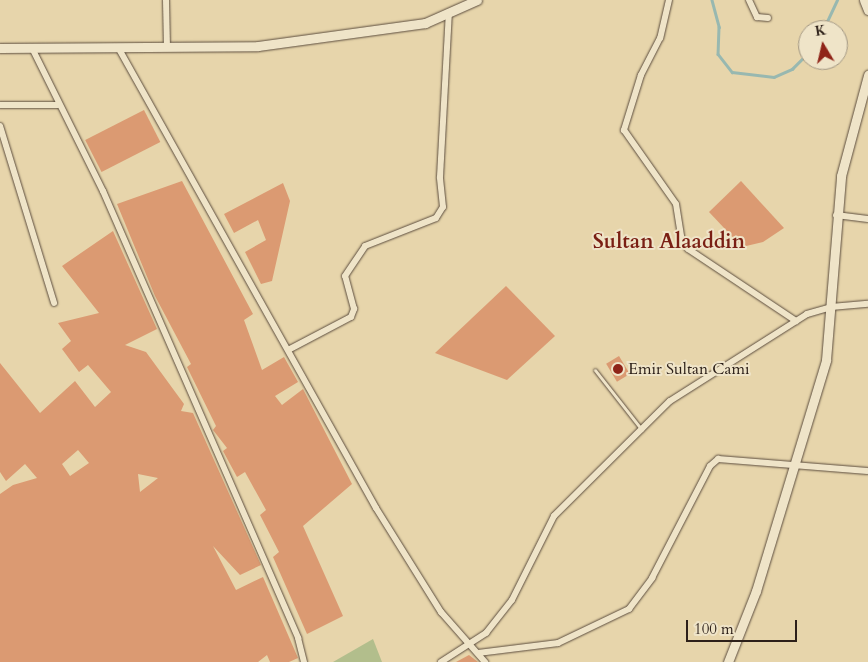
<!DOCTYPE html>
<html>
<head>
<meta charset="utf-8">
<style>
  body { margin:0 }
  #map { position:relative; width:868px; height:662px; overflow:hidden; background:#e7d5ab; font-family:Cardo,serif }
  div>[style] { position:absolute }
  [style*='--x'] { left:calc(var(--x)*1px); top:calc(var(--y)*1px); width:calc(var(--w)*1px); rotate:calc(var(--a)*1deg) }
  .green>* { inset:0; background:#b2be8c }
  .stream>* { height:2.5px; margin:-1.25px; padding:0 1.25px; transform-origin:1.25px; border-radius:1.25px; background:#98b8b0 }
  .building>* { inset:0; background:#db9a72; transform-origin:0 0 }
  .roads { filter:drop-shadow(0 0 1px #5c4d3e) drop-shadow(0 0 1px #5c4d3e) }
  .lane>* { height:3px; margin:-1.5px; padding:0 1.5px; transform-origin:1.5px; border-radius:1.5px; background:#efe4c8 }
  .street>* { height:6px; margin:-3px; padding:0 3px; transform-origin:3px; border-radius:3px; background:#efe4c8 }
  .secondary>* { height:9px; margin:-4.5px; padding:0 4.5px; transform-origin:4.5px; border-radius:4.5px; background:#efe4c8 }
  .dots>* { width:14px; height:14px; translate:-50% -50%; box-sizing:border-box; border:2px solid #efe4c8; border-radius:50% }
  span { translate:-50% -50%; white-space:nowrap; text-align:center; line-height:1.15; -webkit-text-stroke:4px #efe4c8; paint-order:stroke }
  .poi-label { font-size:16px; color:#2d2019 }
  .left { translate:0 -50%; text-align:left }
  .district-label { font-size:21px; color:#7a1f14; font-weight:700 }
  .north { position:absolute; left:798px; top:20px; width:50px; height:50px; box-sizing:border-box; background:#efe4c8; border:1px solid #a19682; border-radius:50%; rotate:351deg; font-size:14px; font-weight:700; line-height:20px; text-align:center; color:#2d2019 }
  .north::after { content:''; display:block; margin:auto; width:18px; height:22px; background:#8f2418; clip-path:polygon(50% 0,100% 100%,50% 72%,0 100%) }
  .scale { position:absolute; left:686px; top:620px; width:111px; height:22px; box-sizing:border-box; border:2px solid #2d2019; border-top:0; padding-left:6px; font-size:15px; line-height:18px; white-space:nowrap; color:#2d2019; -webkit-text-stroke:4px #efe4c8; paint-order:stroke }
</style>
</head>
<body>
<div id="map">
  <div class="green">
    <i style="clip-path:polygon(373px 639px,382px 662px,333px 662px)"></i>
  </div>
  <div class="stream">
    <i style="--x:712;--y:0;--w:28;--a:75"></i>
    <i style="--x:719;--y:27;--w:27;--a:92"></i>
    <i style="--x:718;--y:54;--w:23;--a:52"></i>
    <i style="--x:732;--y:72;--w:42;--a:6.8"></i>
    <i style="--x:774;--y:77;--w:20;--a:-24"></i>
    <i style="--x:792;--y:69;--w:23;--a:-45"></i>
    <i style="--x:823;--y:30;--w:33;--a:-65"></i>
  </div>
  <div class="building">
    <i style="left:144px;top:110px;width:36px;height:66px;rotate:63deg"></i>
    <i style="clip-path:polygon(182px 181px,253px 314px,244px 320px,262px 370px,284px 357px,298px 382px,275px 396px,282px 405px,303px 389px,352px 484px,303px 526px,343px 616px,307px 634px,273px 557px,279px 552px,260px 515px,266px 510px,245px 472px,237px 477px,223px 451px,227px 448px,213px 430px,216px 426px,187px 367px,191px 364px,155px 296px,117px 204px)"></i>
    <i style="clip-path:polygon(741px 181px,784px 228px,763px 242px,742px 247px,709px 212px)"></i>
    <i style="clip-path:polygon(283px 183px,290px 201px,272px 281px,261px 284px,245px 252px,266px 240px,258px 220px,234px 233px,224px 214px)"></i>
    <i style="clip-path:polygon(evenodd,113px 231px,157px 329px,125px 345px,146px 352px,184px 404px,181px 411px,193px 413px,261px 565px,240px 575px,213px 546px,236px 590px,263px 577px,298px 658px,289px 662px,270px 662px,267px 655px,258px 662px,0 662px,0 494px,13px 485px,37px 478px,25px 464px,6px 481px,0 472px,0 363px,40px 413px,75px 381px,95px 407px,111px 392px,88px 365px,79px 372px,62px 349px,71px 341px,58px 323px,99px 313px,62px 266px,113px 231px,78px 450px,89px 463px,70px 476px,62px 464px,78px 450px,113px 231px,138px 474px,158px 478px,140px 492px,138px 474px)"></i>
    <i style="clip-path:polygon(506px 286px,555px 336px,507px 380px,435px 353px)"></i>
    <i style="left:619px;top:356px;width:21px;height:15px;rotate:59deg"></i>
    <i style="clip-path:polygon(469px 655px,478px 662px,456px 662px)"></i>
  </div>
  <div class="roads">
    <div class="lane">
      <i style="--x:595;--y:370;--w:76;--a:51.9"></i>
    </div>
    <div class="street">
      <i style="--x:166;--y:0;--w:48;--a:88.8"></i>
      <i style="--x:669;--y:0;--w:39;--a:103"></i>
      <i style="--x:660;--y:38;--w:42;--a:117.2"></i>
      <i style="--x:641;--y:75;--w:58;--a:107.2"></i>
      <i style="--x:624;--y:130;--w:90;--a:54.9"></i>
      <i style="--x:676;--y:204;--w:36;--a:81"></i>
      <i style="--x:682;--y:240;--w:11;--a:56"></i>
      <i style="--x:688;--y:249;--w:130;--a:33.7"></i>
      <i style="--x:749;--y:0;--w:19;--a:65"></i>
      <i style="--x:757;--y:17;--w:11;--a:5"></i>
      <i style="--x:32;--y:48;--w:160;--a:63.6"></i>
      <i style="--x:103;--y:191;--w:488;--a:66.4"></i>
      <i style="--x:298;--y:638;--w:25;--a:76"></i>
      <i style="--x:119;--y:49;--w:526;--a:60.75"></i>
      <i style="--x:376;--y:508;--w:123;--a:58"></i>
      <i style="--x:441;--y:612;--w:67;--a:48.7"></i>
      <i style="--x:0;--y:105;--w:58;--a:0"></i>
      <i style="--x:0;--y:126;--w:185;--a:73"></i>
      <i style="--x:836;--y:215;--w:32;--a:7"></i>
      <i style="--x:290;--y:349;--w:69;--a:-27.7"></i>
      <i style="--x:351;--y:317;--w:9;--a:-69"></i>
      <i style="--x:354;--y:309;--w:34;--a:-105"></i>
      <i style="--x:345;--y:276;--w:36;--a:-56"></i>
      <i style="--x:365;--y:246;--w:76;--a:-21.5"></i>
      <i style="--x:436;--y:218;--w:13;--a:-58"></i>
      <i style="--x:443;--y:207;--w:30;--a:-96"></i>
      <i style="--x:440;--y:177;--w:165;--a:-86.9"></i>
      <i style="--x:478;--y:653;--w:81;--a:-7.1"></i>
      <i style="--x:558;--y:643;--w:79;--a:-25.6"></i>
      <i style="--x:629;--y:609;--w:39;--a:-53"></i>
      <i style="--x:652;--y:578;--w:126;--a:-62.6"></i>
      <i style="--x:710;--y:466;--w:11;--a:-41"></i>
      <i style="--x:718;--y:459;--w:150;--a:4.6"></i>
      <i style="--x:441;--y:662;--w:54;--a:-32.8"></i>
      <i style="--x:486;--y:633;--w:42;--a:-51.8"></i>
      <i style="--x:512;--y:600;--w:94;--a:-63.4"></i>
      <i style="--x:554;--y:516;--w:163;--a:-44.8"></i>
      <i style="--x:670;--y:401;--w:162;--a:-32.4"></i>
      <i style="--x:807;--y:314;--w:25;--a:-16"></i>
      <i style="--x:831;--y:307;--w:37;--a:-5"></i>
    </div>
    <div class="secondary">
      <i style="--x:864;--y:0;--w:11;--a:68"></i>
      <i style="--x:0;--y:48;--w:258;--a:-0.4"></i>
      <i style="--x:258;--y:46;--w:169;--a:-7.8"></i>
      <i style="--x:425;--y:23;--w:57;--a:-23.9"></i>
      <i style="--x:728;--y:662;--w:76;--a:-68.5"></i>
      <i style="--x:756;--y:591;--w:241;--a:-73.1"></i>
      <i style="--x:826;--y:360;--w:185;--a:-85.3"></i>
      <i style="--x:841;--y:176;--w:105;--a:-75"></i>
    </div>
  </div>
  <div class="dots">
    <i style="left:618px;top:369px;background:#8f2418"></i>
  </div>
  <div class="poi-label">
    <span class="left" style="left:628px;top:369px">Emir Sultan Cami</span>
  </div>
  <div class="district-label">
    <span style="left:669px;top:242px">Sultan Alaaddin</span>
  </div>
  <div class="north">K</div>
  <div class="scale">100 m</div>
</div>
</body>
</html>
